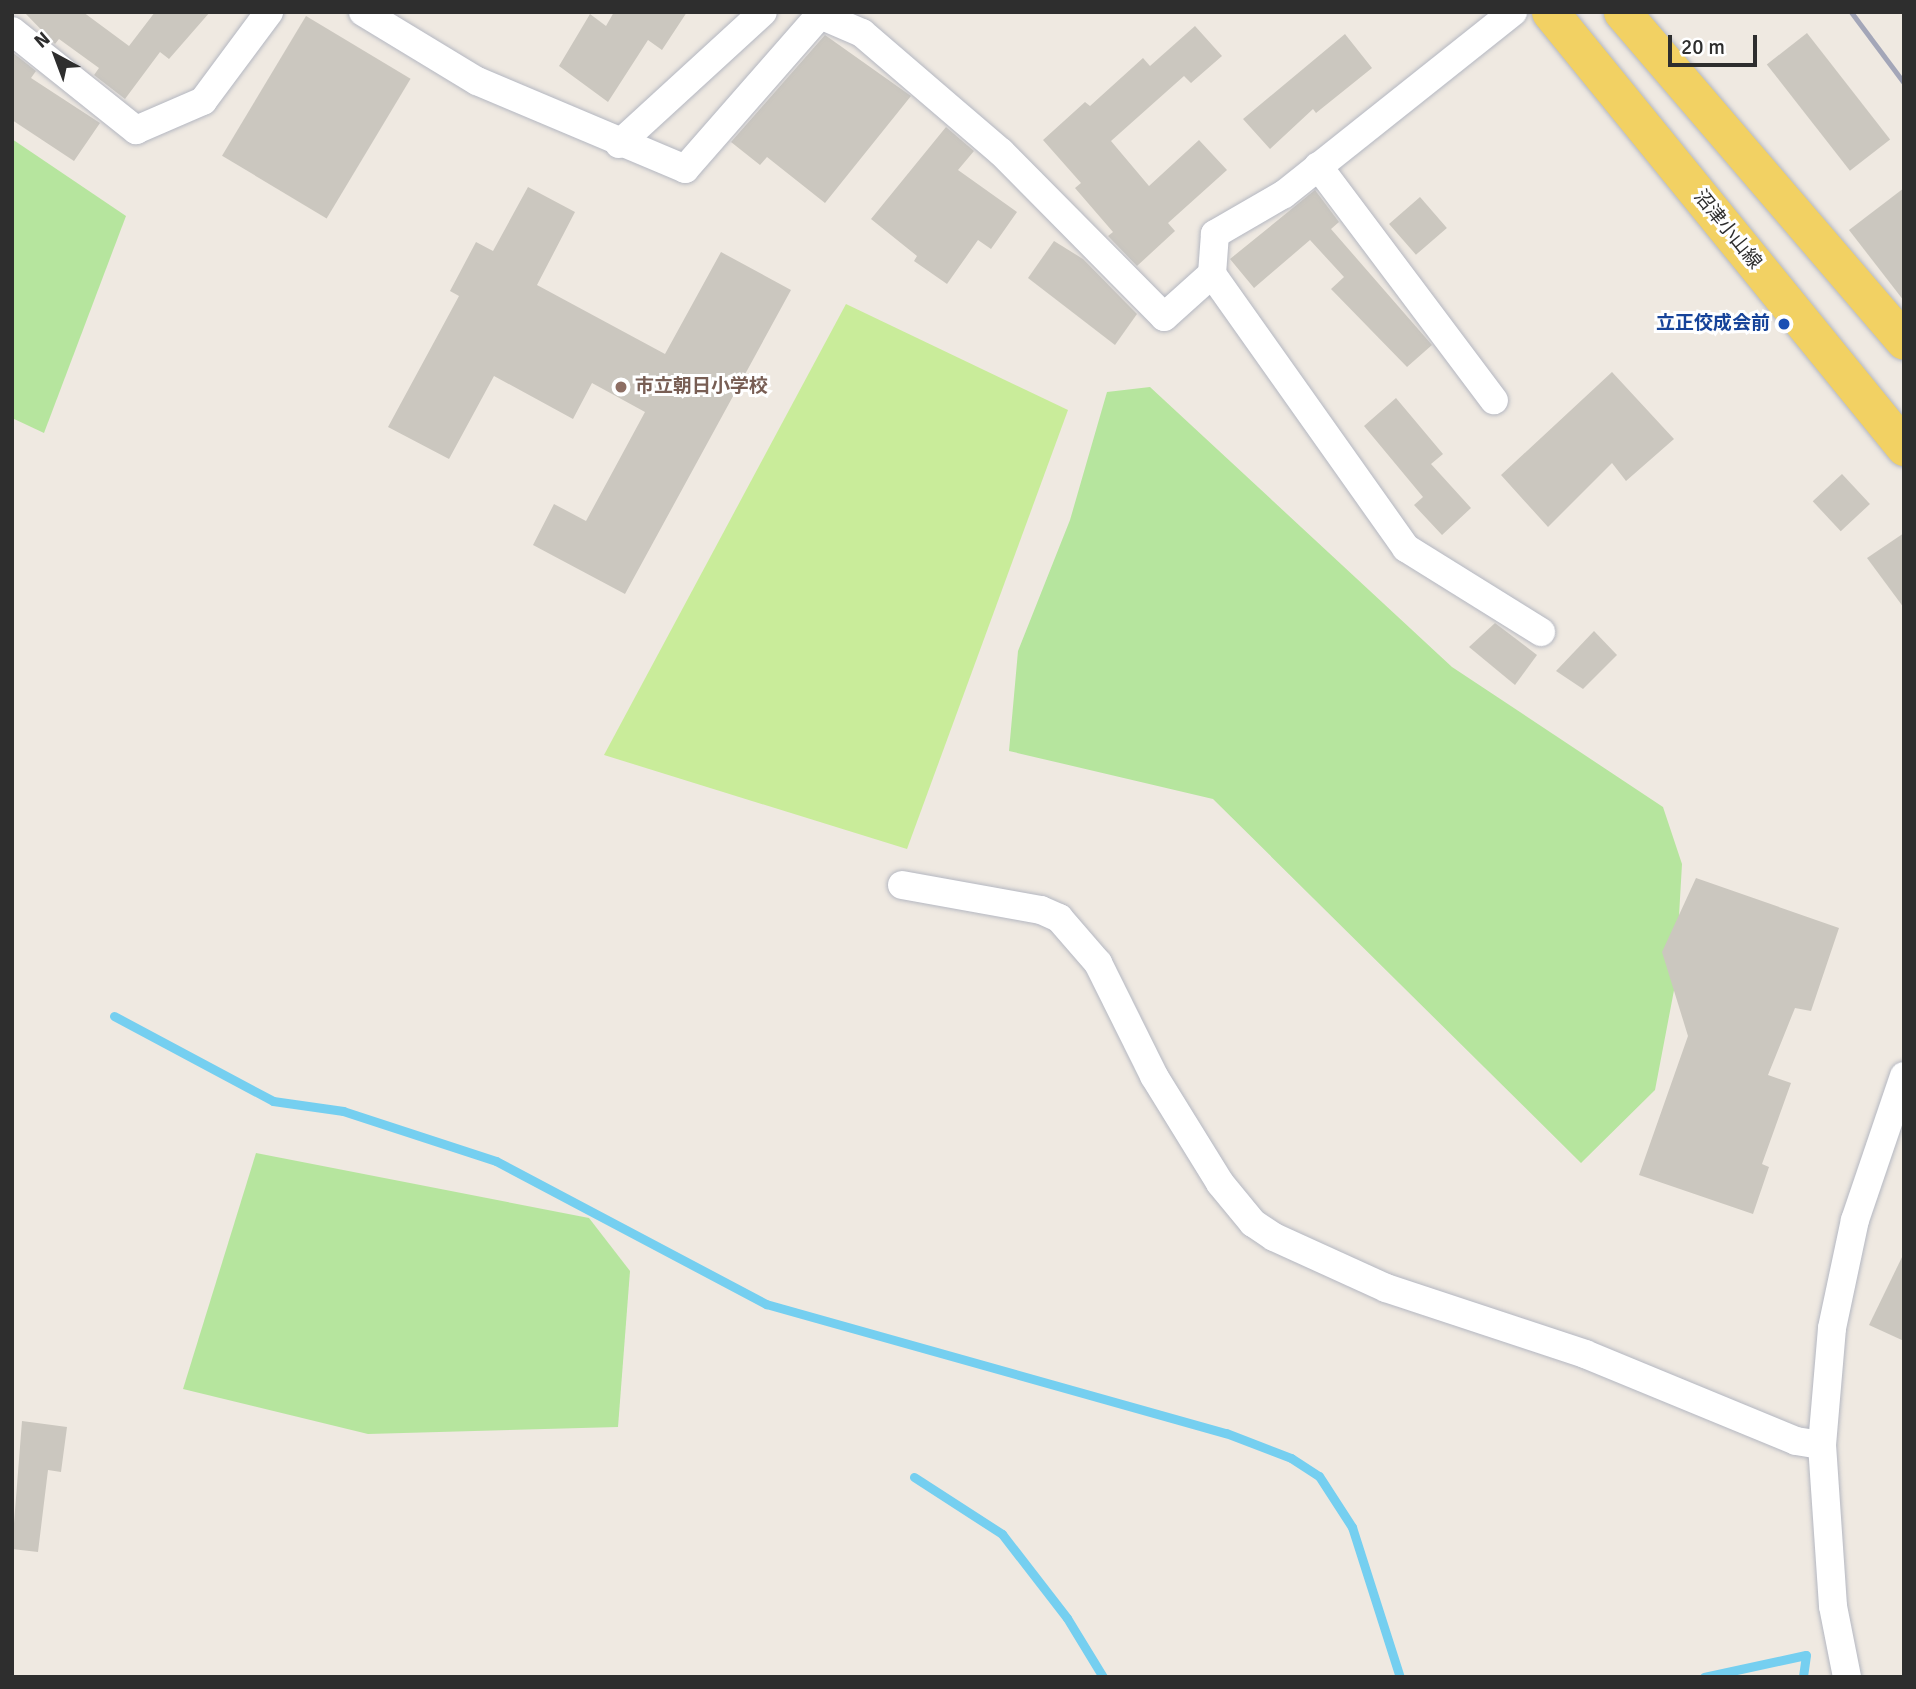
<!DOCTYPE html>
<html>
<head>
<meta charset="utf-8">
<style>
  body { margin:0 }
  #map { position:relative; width:1916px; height:1689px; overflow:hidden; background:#efe9e1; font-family:Signika,"Noto Sans JP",sans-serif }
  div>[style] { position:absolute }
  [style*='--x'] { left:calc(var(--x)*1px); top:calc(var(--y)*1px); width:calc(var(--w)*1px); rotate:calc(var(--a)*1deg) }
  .green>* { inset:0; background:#b6e59e }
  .pitch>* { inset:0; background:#c9ec9a }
  .stream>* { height:9px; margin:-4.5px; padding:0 4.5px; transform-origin:4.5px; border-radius:4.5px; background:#75cff0 }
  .building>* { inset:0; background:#cbc7bf; transform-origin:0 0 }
  .roads { filter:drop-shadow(0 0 2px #b4b7c1) drop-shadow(0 0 2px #b4b7c1) }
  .minor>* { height:28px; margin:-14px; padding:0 14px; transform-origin:14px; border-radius:14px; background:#fff }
  .major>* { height:37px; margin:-18.5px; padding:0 18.5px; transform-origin:18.5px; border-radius:18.5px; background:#f2d163 }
  .rail>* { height:5px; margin:-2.5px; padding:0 2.5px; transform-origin:2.5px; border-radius:2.5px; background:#a3a6b8 }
  .dots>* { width:19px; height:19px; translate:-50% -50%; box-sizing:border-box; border:4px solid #fff; border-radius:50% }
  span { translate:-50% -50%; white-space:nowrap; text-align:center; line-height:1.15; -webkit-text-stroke:6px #fff; paint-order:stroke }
  .street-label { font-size:19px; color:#2e2e2e }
  .transit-label { font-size:19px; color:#164399; font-weight:700 }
  .right { translate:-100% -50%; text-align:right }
  .education-label { font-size:19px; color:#785e54; font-weight:700 }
  .left { translate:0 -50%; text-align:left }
  .frame { position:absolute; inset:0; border:14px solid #2e2e2e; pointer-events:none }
  .north { position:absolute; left:21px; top:21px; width:70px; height:70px; -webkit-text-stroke:5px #fff; paint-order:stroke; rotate:319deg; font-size:19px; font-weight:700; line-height:28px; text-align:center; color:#2e2e2e }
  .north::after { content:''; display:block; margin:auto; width:24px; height:32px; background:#2e2e2e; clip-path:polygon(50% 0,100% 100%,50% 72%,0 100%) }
  .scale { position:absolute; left:1668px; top:35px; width:89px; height:32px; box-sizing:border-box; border:4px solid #2e2e2e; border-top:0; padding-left:9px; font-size:21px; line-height:24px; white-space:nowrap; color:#2e2e2e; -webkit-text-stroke:5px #fff; paint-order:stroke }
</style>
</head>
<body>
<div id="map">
  <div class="green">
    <i style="clip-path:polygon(12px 139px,126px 216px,44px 433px,12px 418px)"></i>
    <i style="clip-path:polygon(1150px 387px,1452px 667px,1663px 807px,1682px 864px,1675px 985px,1655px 1090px,1581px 1163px,1213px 799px,1009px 751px,1018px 651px,1070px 520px,1107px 392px)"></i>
    <i style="clip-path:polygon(256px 1153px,589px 1218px,630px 1271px,618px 1427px,368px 1434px,183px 1389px)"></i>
  </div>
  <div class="pitch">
    <i style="clip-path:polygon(846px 304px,1068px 410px,907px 849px,604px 755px)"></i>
  </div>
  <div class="stream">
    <i style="--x:114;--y:1016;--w:180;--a:28.1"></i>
    <i style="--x:273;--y:1101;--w:71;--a:8.1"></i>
    <i style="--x:343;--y:1111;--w:161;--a:18.1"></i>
    <i style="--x:496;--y:1161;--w:306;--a:27.9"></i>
    <i style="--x:766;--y:1304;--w:478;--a:15.7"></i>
    <i style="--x:1226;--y:1433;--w:70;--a:21"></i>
    <i style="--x:1291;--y:1458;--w:33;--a:33"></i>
    <i style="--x:1319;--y:1476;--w:61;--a:57.1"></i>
    <i style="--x:1352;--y:1527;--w:157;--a:72.3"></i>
    <i style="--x:914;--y:1477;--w:105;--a:32.9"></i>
    <i style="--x:1002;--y:1534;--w:106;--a:52.3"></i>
    <i style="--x:1067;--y:1618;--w:69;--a:58.6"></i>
    <i style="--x:1704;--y:1677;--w:104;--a:-12.2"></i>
    <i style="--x:1806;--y:1655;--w:22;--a:98"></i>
  </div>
  <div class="building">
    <i style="clip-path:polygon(24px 12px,83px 12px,129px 46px,155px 12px,210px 12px,169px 59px,160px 52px,125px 99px,94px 75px,99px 68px,59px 39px,55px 44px)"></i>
    <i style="clip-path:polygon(614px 12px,687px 12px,662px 50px,648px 40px,608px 102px,559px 66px,590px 14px,606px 26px)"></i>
    <i style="left:306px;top:16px;width:122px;height:163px;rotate:31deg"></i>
    <i style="clip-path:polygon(1195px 26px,1222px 56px,1191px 83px,1184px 76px,1111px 141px,1149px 186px,1199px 140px,1227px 170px,1168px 223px,1175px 231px,1137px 266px,1108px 236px,1113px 232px,1075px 188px,1081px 183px,1043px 140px,1085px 102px,1090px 106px,1143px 58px,1150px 66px)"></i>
    <i style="left:1807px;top:33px;width:135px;height:51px;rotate:52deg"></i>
    <i style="clip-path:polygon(1345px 34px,1372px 68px,1316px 113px,1313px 109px,1270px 149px,1243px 119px)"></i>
    <i style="clip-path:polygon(825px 35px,911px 96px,825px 203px,767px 157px,760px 165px,731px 142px)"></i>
    <i style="clip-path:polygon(12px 52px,36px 71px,31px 78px,100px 123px,74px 161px,12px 120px)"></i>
    <i style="clip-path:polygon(946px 127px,974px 151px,958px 170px,1017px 212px,991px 249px,978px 240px,947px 284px,914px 261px,917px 256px,871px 219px)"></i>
    <i style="clip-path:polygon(528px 187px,575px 212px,537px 285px,665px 354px,721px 252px,791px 290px,625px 594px,533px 545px,554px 504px,586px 521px,645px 412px,592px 383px,573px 419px,494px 376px,449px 459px,388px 427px,459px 296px,450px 291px,476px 242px,493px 251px)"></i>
    <i style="clip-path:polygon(1904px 188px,1904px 301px,1849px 230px)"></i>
    <i style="clip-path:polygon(1315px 190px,1339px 222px,1331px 229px,1432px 345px,1407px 367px,1331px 289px,1344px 277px,1310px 240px,1254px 288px,1230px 259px)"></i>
    <i style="left:1420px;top:197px;width:41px;height:41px;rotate:49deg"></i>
    <i style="clip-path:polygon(1054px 241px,1083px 259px,1137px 314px,1115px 345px,1028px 278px)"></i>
    <i style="clip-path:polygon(1612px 372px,1674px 439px,1626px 481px,1612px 463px,1548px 527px,1501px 475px)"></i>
    <i style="clip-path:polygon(1396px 398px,1443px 454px,1431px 464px,1471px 508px,1442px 535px,1414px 505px,1423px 497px,1364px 426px)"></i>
    <i style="left:1842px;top:474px;width:41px;height:40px;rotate:47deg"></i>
    <i style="clip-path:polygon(1904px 533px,1904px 608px,1867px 558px)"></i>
    <i style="clip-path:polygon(1495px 623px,1537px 655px,1515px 685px,1469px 647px)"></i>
    <i style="clip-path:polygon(1594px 631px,1617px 655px,1583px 689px,1556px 671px)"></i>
    <i style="clip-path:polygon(1696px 878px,1839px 928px,1811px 1011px,1795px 1008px,1768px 1075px,1791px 1083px,1762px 1164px,1769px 1167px,1753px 1214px,1639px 1175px,1688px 1036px,1662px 952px)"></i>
    <i style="clip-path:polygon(1904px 1253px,1904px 1341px,1869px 1325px)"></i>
    <i style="clip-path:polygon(22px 1421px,67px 1427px,61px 1472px,48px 1470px,38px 1552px,12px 1549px)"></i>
  </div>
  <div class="roads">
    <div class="minor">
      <i style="--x:363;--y:12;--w:133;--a:31.2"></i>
      <i style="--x:477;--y:81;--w:226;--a:22.9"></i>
      <i style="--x:685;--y:169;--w:205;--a:-48.8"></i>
      <i style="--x:820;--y:15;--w:46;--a:23.2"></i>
      <i style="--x:862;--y:33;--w:183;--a:40.6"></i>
      <i style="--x:1001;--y:152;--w:232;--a:45.3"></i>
      <i style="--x:1164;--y:317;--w:64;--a:-41.9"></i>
      <i style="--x:1513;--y:12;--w:293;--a:141.5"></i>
      <i style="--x:1284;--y:194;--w:80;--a:149.9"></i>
      <i style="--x:1215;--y:234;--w:40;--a:94.3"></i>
      <i style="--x:1212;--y:274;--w:336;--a:54.7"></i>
      <i style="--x:1406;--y:548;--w:159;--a:31.9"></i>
      <i style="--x:12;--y:31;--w:159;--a:38.6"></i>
      <i style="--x:136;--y:130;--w:73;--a:-23.4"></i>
      <i style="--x:203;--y:101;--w:111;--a:-53.4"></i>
      <i style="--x:619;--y:144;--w:195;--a:-42.5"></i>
      <i style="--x:1318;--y:166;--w:293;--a:53.1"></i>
      <i style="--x:902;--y:885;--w:141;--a:10.2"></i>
      <i style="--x:1041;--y:910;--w:20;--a:24"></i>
      <i style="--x:1059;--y:918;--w:60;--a:49.1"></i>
      <i style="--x:1098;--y:963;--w:126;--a:63.6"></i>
      <i style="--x:1154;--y:1076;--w:126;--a:58.3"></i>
      <i style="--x:1220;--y:1183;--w:52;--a:50.5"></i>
      <i style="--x:1253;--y:1223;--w:25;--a:34"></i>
      <i style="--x:1274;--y:1237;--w:123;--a:24.5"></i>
      <i style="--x:1386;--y:1288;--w:210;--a:18.3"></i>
      <i style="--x:1585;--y:1354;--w:228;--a:22.4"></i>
      <i style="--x:1796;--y:1441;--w:26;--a:9"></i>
      <i style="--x:1847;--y:1677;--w:72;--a:-101.2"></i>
      <i style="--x:1833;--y:1606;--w:161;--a:-93.9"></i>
      <i style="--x:1822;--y:1445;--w:117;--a:-85.1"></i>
      <i style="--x:1832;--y:1328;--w:110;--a:-78"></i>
      <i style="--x:1855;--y:1220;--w:152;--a:-71.2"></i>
    </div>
    <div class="major">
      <i style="--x:1550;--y:12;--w:561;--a:50.86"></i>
      <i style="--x:1622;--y:12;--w:433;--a:49.4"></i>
    </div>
  </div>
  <div class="rail">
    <i style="--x:1851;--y:12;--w:89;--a:53.3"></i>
  </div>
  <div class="dots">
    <i style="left:1784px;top:324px;background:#1a4fb4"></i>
    <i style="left:621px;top:387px;background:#8d6e63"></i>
  </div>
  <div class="street-label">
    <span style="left:1727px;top:230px;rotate:51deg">沼津小山線</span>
  </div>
  <div class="transit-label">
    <span class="right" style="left:1770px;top:324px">立正佼成会前</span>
  </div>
  <div class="education-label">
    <span class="left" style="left:635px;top:387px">市立朝日小学校</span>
  </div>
  <div class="frame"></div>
  <div class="north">N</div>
  <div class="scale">20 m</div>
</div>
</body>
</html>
